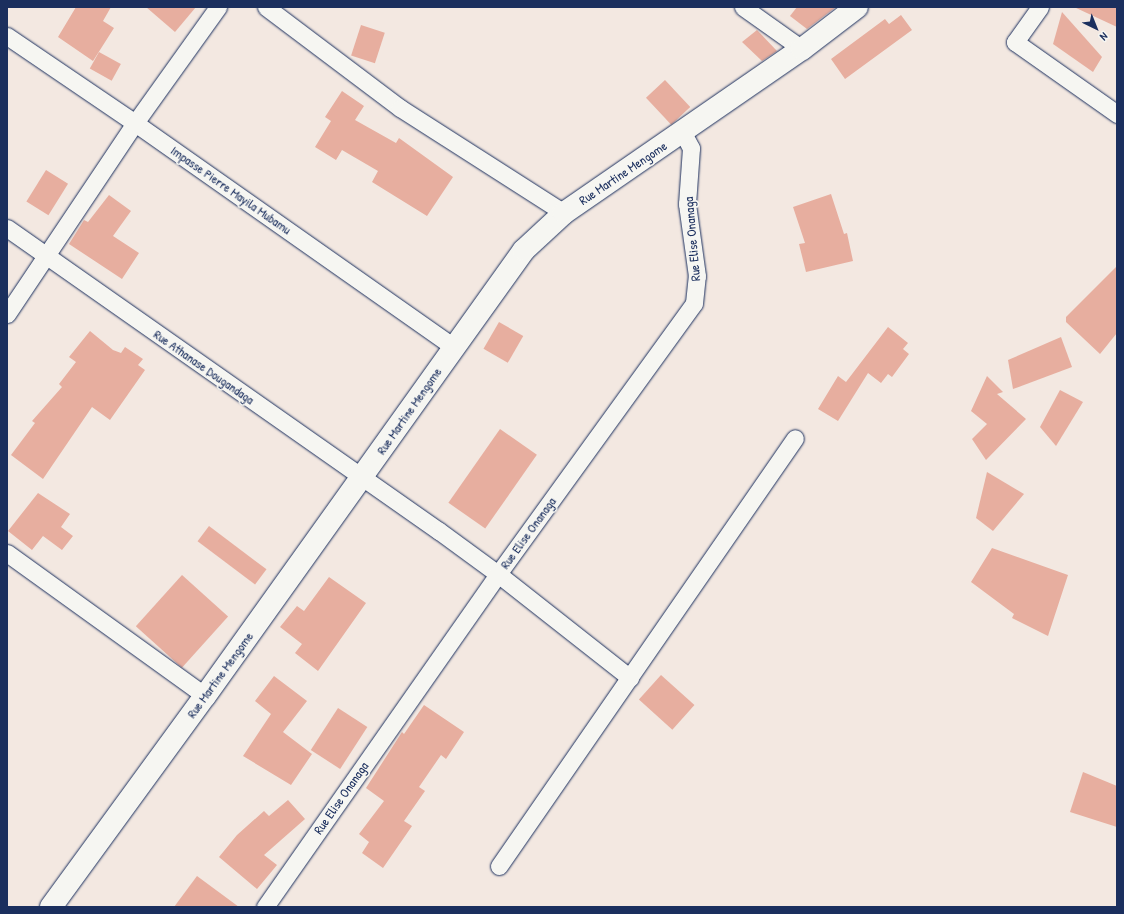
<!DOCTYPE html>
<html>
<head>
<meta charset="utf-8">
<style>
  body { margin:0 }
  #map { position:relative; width:1124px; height:914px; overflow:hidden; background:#f3e8e1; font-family:"Patrick Hand",sans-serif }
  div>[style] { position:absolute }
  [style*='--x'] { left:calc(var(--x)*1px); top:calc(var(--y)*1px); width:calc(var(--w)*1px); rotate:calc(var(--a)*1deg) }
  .building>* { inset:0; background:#e7ae9f; transform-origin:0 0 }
  .roads { filter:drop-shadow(0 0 1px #1b2f5e) drop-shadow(0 0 1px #1b2f5e) }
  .street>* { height:17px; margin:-8.5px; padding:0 8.5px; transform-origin:8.5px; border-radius:8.5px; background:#f6f6f2 }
  .secondary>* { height:22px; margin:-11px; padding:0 11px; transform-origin:11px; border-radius:11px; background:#f6f6f2 }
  span { translate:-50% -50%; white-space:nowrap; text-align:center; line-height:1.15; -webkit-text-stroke:3.5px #f6f6f2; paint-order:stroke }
  .street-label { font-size:13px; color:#1b2f5e }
  .frame { position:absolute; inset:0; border:8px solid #1b2f5e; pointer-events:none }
  .north { position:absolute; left:1076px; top:8px; width:40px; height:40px; -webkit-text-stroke:3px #f6f6f2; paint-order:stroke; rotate:137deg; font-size:11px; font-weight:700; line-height:16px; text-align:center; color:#1b2f5e }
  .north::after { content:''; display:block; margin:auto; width:14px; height:18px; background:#1b2f5e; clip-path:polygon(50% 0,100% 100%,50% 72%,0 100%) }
</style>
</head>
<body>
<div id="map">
  <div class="building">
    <i style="clip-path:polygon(76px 7px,111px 7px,103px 21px,114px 28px,93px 61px,58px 37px)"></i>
    <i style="clip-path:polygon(146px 7px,196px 7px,175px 32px)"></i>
    <i style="clip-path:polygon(797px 7px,836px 7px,807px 29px,790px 16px)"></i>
    <i style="clip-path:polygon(1074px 7px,1117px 7px,1117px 27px)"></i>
    <i style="clip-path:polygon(1062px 12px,1102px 57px,1093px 72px,1053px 44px)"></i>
    <i style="clip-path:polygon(901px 15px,912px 30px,845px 79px,831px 59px,885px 19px,889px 24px)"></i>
    <i style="left:361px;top:25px;width:25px;height:32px;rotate:18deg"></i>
    <i style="clip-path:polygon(757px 30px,777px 51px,762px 61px,742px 42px)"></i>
    <i style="left:99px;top:52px;width:25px;height:19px;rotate:29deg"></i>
    <i style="left:665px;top:80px;width:37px;height:26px;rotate:47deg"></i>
    <i style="clip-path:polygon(342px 91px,364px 106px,355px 120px,396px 143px,399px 138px,453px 177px,427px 216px,372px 182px,378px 171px,342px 150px,336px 160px,315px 147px,331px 121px,325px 117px)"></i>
    <i style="left:46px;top:170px;width:26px;height:37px;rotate:32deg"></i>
    <i style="clip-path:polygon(831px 194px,844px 234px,847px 233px,853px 261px,806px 272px,799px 244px,805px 243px,793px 207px)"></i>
    <i style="clip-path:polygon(109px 195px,131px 211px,113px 236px,139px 253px,122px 279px,69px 244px,84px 220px,88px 222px)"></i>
    <i style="clip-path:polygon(1117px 266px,1117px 333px,1100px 354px,1066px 322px,1066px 317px)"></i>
    <i style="left:499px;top:322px;width:28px;height:31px;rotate:30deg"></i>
    <i style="clip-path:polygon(888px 327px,908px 343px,903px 349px,909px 354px,892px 377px,888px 374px,881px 383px,868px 373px,838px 421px,818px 409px,838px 376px,846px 382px)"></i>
    <i style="clip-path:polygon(90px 331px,113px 350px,121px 353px,125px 347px,143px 359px,138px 365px,145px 370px,110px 420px,92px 407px,43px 479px,11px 455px,35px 423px,32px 421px,62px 387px,59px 384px,76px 362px,69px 357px)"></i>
    <i style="clip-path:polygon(1061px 337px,1072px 367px,1013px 389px,1008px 360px)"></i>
    <i style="clip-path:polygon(987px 376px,1003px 392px,997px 394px,1026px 419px,986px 460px,972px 439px,987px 424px,971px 411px)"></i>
    <i style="clip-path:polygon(1060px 390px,1083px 402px,1056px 446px,1040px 427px)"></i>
    <i style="left:500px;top:429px;width:45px;height:90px;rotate:35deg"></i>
    <i style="clip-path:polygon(987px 472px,1024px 494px,993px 531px,976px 518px)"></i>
    <i style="clip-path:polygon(38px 493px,70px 514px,61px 527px,73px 536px,62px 550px,43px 536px,32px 550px,8px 531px)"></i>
    <i style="left:209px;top:526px;width:72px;height:19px;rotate:37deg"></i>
    <i style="clip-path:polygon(992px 548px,1068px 575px,1048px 636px,1012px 618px,1014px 614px,971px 582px)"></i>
    <i style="left:182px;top:575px;width:62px;height:69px;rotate:42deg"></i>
    <i style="clip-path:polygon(329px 577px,366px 603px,318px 671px,295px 653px,302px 644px,280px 627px,297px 606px,304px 611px)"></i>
    <i style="left:661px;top:675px;width:45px;height:33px;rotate:42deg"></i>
    <i style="clip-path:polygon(274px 676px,307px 701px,283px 732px,312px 754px,291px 785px,243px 756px,271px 714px,255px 701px)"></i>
    <i style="clip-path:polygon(424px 705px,464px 732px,446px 759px,441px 755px,419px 787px,425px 791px,404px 821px,412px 826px,383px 868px,362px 853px,369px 842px,359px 834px,384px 801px,366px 788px,402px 732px,404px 734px)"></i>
    <i style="left:338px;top:708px;width:35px;height:50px;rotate:33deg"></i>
    <i style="clip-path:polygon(1083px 772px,1117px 786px,1117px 827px,1070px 812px)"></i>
    <i style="clip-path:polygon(288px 800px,305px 819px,264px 855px,277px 865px,257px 889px,219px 857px,237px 835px,264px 811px,269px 816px)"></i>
    <i style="clip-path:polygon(197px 876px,239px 907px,174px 907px)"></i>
  </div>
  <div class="roads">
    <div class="street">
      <i style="--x:266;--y:7;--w:168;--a:37"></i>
      <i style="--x:400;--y:108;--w:195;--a:32.6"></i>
      <i style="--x:743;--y:7;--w:72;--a:35.4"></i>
      <i style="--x:1040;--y:7;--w:43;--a:125.5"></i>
      <i style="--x:1015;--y:42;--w:125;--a:35.2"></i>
      <i style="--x:7;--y:36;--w:155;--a:34.2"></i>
      <i style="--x:135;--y:123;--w:390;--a:35.1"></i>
      <i style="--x:7;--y:228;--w:528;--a:35.05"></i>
      <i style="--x:439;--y:531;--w:73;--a:36.1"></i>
      <i style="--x:498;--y:574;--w:168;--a:38.2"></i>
      <i style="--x:7;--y:314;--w:230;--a:-56.2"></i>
      <i style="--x:135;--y:123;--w:143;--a:-54.4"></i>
      <i style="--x:7;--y:553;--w:244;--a:35.8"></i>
      <i style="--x:499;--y:866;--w:520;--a:-55.33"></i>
      <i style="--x:265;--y:907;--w:406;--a:-55"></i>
      <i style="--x:498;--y:574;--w:334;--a:-54.1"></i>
      <i style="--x:694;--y:303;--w:27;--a:-84"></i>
      <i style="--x:697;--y:276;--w:73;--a:-97.9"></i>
      <i style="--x:687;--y:204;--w:56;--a:-85.9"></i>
      <i style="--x:691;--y:148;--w:17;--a:-118"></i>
    </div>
    <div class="secondary">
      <i style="--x:51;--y:907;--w:261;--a:-53.9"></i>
      <i style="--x:205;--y:696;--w:548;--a:-54.43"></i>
      <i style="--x:524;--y:250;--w:54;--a:-42.8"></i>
      <i style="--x:564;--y:213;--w:289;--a:-34.6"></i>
      <i style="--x:802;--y:49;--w:69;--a:-37.4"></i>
    </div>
  </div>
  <div class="street-label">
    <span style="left:623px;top:173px;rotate:-34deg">Rue Martine Mengome</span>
    <span style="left:231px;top:190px;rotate:35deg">Impasse Pierre Mayila Mubamu</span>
    <span style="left:692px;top:239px;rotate:-95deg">Rue Elise Onanaga</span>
    <span style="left:204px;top:367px;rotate:35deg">Rue Athanase Dougandaga</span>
    <span style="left:409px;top:411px;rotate:-55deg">Rue Martine Mengome</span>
    <span style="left:528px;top:533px;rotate:-54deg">Rue Elise Onanaga</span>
    <span style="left:220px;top:675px;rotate:-54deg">Rue Martine Mengome</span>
    <span style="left:341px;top:798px;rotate:-55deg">Rue Elise Onanaga</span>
  </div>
  <div class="frame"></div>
  <div class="north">N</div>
</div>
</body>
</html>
